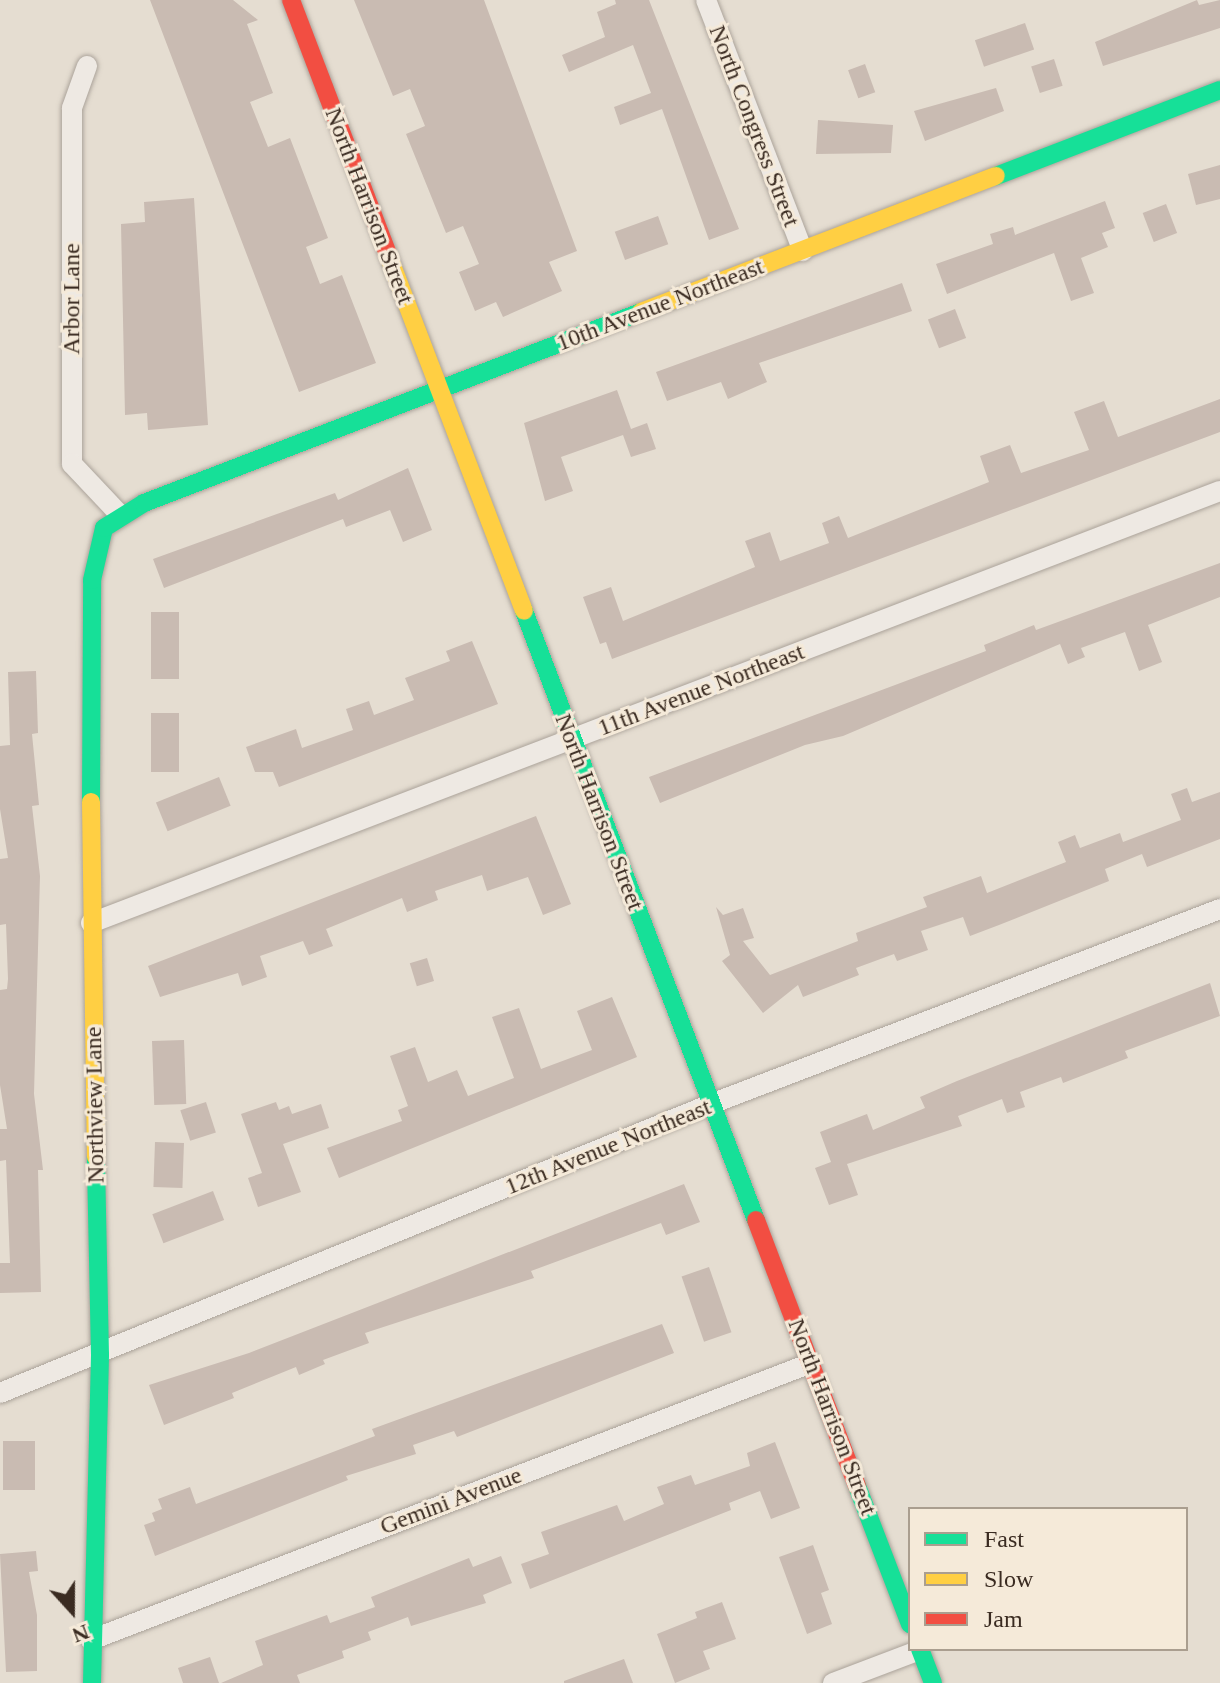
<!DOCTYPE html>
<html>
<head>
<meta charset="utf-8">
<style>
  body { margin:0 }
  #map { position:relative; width:1220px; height:1683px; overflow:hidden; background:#e5ddd1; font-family:"Times New Roman",serif }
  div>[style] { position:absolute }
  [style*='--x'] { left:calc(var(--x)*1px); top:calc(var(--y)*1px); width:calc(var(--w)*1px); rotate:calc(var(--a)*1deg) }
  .building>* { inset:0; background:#c9bbb2; transform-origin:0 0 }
  .roads { filter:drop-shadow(0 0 2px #aba39a) drop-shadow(0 0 2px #aba39a) }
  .street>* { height:20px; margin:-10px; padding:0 10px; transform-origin:10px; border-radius:10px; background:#eee9e3 }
  .fast>* { height:18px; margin:-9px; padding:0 9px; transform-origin:9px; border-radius:9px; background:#16e098 }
  .slow>* { height:18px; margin:-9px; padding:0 9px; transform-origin:9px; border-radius:9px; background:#ffcf43 }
  .jam>* { height:18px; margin:-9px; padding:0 9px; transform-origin:9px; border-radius:9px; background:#f24e42 }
  span { translate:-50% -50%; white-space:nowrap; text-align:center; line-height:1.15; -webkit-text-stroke:6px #f5ead9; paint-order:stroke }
  .street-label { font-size:24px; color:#3a2b21 }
  .legend { position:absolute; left:908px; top:1507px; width:280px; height:144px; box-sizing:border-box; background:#f5ead9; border:2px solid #aa9e8f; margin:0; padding:10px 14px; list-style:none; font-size:24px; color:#3a2b21 }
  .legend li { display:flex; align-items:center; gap:16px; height:40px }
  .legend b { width:40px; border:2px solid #aa9e8f }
  .north { position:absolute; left:32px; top:1571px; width:80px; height:80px; -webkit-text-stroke:6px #f5ead9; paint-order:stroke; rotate:159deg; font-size:22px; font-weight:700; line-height:32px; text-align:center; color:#3a2b21 }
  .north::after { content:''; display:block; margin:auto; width:28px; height:36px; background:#3a2b21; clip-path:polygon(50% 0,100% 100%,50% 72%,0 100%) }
</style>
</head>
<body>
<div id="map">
  <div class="building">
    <i style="clip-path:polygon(150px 0,233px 0,258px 20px,247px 24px,273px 93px,250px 102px,268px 147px,290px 138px,328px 238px,306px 247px,320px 284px,342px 275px,376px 363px,299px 392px)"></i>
    <i style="clip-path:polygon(354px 0,484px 0,577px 251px,549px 262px,562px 291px,503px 317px,496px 302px,475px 311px,459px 272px,479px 264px,463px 226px,446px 233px,406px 134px,425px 126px,410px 89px,393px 96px)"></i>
    <i style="clip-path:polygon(615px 0,649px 0,739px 229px,709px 240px,662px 109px,620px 125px,614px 107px,651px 93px,633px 45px,569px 72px,562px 55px,605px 37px,597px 12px,616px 4px)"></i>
    <i style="clip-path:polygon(1197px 0,1199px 5px,1220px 0,1220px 28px,1103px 66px,1095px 42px)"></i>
    <i style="left:1025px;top:23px;width:28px;height:53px;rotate:71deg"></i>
    <i style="left:1054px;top:59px;width:28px;height:24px;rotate:72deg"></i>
    <i style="left:865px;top:64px;width:30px;height:18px;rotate:70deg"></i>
    <i style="clip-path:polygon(996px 88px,1004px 111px,925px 141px,914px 111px)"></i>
    <i style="clip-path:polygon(818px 120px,893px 125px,891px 153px,816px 154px)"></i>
    <i style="clip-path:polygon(1220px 165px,1220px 199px,1196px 205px,1188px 174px)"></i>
    <i style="clip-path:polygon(194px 198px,208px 425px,148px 430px,147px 413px,125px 415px,121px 224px,145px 222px,144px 202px)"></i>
    <i style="clip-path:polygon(1105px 201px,1115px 228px,1102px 233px,1108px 247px,1081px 258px,1094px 293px,1071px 301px,1054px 253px,947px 294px,936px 264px,993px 244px,990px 234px,1013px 227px,1015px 235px)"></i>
    <i style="left:1166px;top:204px;width:31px;height:25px;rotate:69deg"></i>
    <i style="left:658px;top:216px;width:30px;height:46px;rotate:70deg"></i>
    <i style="clip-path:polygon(902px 283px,912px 311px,759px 363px,767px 382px,728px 399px,721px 382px,667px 401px,656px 372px)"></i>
    <i style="left:955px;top:309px;width:31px;height:29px;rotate:69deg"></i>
    <i style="clip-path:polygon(617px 390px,631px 429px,647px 423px,656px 449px,631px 457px,623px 435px,561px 457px,573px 491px,545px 501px,524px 423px)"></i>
    <i style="clip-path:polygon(1220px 399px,1220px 432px,612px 659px,606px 642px,600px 644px,583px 597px,611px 587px,623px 621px,755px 567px,745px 541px,770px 532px,780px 561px,829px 543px,822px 523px,839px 516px,848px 538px,989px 482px,980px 456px,1010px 445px,1021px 473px,1089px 450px,1074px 412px,1104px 401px,1118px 437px)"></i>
    <i style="clip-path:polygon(408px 468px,432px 530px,403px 542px,390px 510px,346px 527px,343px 519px,164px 588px,153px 559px,335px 493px,338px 500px)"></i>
    <i style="clip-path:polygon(1220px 563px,1220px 597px,1148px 625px,1162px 662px,1139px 671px,1125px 632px,1081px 648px,1085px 657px,1068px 664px,1060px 644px,843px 736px,805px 745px,660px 803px,649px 777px,986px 651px,984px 645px,1034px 625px,1036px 630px)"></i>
    <i style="left:179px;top:612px;width:67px;height:28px;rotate:90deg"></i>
    <i style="clip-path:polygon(472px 641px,498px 704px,279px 787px,273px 772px,255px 772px,246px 747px,296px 729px,302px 748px,353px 730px,346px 709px,369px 701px,374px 715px,414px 700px,405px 678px,450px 661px,446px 651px)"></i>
    <i style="clip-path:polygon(36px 671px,38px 733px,32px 734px,39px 805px,32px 806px,40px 876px,34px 1094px,43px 1170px,38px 1170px,41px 1292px,0 1293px,0 1263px,10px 1263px,6px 1160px,0 1161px,0 1129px,7px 1129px,0 1085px,0 990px,7px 989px,8px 979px,6px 924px,0 925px,0 859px,8px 858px,0 809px,0 746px,10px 745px,8px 672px)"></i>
    <i style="left:151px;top:713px;width:28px;height:59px"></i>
    <i style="left:219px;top:777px;width:31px;height:68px;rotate:68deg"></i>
    <i style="clip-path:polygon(1187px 788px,1192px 802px,1220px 792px,1220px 839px,1147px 867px,1142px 854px,1105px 869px,1109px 881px,999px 925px,970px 936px,963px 917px,921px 931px,928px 950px,897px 961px,894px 954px,856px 968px,859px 975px,803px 997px,798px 985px,763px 1013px,722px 961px,730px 955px,716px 907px,723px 915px,743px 908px,754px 938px,743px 941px,770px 975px,858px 941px,856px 933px,927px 907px,923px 897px,981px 876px,987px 893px,1066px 862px,1058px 842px,1075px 835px,1080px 848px,1120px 833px,1123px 842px,1181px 820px,1171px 794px)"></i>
    <i style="clip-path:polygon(536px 816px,571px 904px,543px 915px,528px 877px,487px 891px,482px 875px,435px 891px,438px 900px,407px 912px,402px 898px,326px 929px,333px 946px,309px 955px,303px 941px,260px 956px,267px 977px,242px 986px,238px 973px,160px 997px,148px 966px)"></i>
    <i style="left:427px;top:958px;width:24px;height:18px;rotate:73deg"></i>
    <i style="clip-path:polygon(1210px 983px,1220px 1016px,1125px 1051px,1128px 1058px,1063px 1083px,1061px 1077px,1020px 1092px,1025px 1107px,1007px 1113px,1002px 1099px,958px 1116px,962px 1126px,847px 1164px,858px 1195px,829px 1205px,815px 1168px,831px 1162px,820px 1132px,867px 1114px,873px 1130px,925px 1108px,920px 1097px,957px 1081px)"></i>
    <i style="clip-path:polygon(612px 997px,637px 1057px,339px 1178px,327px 1148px,402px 1121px,398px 1110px,408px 1106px,390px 1056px,415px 1047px,428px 1082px,457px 1070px,468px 1096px,514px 1078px,492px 1017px,519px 1008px,541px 1069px,592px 1050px,577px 1011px)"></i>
    <i style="left:184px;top:1040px;width:64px;height:32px;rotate:88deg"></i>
    <i style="left:206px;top:1102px;width:32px;height:27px;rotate:72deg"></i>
    <i style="clip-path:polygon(276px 1102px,279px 1110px,289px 1106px,292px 1114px,321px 1104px,329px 1128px,283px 1144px,301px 1192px,258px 1207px,248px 1178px,262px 1173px,241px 1114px)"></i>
    <i style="left:155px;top:1142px;width:29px;height:45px;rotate:2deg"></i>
    <i style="clip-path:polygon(684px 1184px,700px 1222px,666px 1235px,661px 1223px,531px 1271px,534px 1278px,365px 1333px,369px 1343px,323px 1360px,325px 1364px,299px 1375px,296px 1367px,232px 1393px,234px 1398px,164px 1425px,149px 1385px,249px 1353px)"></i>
    <i style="left:213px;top:1191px;width:31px;height:65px;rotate:69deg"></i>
    <i style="left:709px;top:1267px;width:69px;height:29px;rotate:71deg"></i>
    <i style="clip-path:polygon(662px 1324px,674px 1353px,457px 1437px,454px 1431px,413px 1445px,416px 1454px,346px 1476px,348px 1480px,155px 1556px,144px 1525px,155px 1521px,152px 1513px,162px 1509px,158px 1499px,190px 1487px,196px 1504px,375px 1436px,372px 1429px)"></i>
    <i style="left:3px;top:1441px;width:32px;height:49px"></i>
    <i style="clip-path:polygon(775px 1442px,800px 1508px,771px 1519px,760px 1491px,729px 1503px,731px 1510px,530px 1589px,521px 1564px,549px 1554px,541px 1532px,617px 1505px,624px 1521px,664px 1504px,657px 1487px,691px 1475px,695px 1485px,750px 1466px,747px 1453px)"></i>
    <i style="clip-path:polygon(813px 1545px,829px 1590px,821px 1593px,832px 1624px,807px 1634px,779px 1557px)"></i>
    <i style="clip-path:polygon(36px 1551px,38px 1571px,29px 1572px,37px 1615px,37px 1671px,6px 1672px,0 1554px)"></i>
    <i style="clip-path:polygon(501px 1556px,512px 1583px,483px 1595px,486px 1603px,411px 1626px,408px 1617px,368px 1632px,371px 1640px,342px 1651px,344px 1658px,297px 1675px,300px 1683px,221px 1683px,263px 1665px,255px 1641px,327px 1615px,330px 1623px,375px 1607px,371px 1597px,469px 1558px,473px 1567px)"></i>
    <i style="clip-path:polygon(722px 1602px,736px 1639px,703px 1651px,710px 1669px,675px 1683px,657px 1634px,697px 1618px,695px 1612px)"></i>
    <i style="clip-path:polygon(210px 1657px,219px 1683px,183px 1683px,178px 1668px)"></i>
    <i style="clip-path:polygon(624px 1659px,633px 1683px,564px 1683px,564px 1681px)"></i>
  </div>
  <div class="roads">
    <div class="street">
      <i style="--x:706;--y:0;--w:269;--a:68.9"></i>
      <i style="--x:87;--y:66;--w:45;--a:109.7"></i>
      <i style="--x:72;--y:108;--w:356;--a:90"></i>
      <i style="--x:72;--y:464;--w:70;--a:46.7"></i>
      <i style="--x:91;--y:923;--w:1209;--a:-20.94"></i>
      <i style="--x:0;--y:1393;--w:767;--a:-22.12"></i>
      <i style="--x:711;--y:1104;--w:545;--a:-20.96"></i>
      <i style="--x:91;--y:1640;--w:771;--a:-21.04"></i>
      <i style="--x:833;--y:1683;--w:93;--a:-20.8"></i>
    </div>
    <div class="fast">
      <i style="--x:996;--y:176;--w:240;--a:-21"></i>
      <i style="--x:524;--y:611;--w:652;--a:69.15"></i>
      <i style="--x:91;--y:802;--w:222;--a:-89.7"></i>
      <i style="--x:92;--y:580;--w:53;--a:-77"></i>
      <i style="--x:104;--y:528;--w:47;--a:-32"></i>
      <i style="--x:144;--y:503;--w:532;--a:-21.02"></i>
      <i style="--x:857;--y:1486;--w:148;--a:69"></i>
      <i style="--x:920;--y:1649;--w:36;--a:69"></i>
      <i style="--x:92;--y:1683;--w:328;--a:-88.6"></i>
      <i style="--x:100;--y:1355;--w:198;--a:-91.2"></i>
    </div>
    <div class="slow">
      <i style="--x:387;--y:252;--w:384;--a:69.1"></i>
      <i style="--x:641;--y:312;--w:380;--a:-21"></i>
      <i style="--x:91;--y:802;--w:355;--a:89.2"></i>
    </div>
    <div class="jam">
      <i style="--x:291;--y:0;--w:270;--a:69.1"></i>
      <i style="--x:756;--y:1220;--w:285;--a:69.2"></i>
    </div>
  </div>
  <div class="street-label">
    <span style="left:754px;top:126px;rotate:69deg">North Congress Street</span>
    <span style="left:369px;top:206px;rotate:69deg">North Harrison Street</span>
    <span style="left:72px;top:299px;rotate:-90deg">Arbor Lane</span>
    <span style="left:660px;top:305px;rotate:-21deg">10th Avenue Northeast</span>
    <span style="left:701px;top:690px;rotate:-21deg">11th Avenue Northeast</span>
    <span style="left:599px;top:812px;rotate:69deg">North Harrison Street</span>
    <span style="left:95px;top:1105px;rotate:-91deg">Northview Lane</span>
    <span style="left:608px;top:1147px;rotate:-22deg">12th Avenue Northeast</span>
    <span style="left:832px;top:1417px;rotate:69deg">North Harrison Street</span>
    <span style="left:451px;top:1501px;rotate:-21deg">Gemini Avenue</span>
  </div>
  <ul class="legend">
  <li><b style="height:10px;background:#16e098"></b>Fast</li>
  <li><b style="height:10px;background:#ffcf43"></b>Slow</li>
  <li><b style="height:10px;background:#f24e42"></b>Jam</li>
  </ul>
  <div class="north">N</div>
</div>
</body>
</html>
